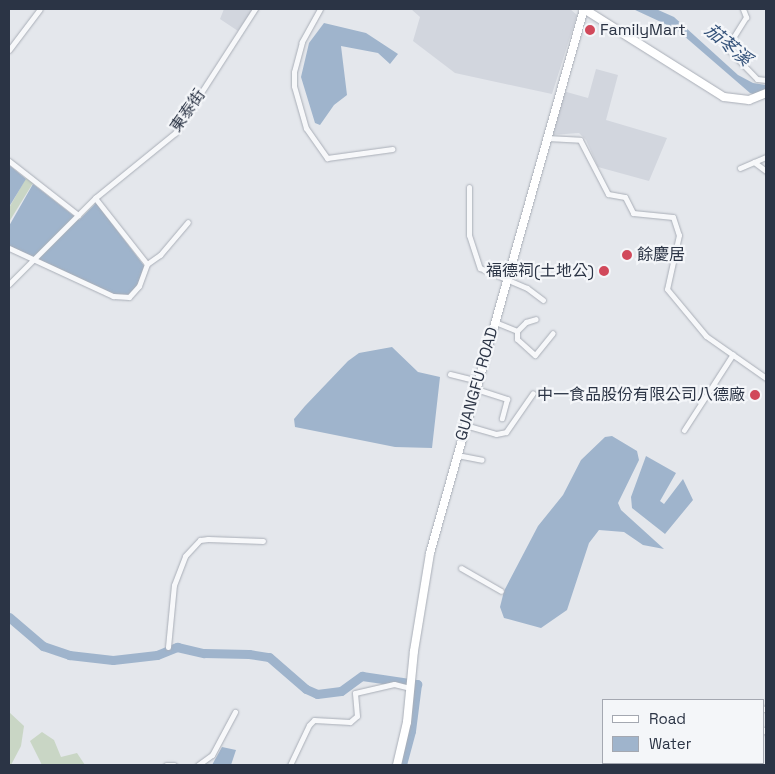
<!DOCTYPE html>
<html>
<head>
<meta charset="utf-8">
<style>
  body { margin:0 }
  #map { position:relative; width:775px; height:774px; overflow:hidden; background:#e4e7ec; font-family:"Space Grotesk","Noto Sans TC",sans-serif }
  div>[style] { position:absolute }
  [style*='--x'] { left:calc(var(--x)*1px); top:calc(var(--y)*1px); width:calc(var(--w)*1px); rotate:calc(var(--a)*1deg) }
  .built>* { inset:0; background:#d2d6de }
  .green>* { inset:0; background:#c9d6c5 }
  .water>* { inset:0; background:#9fb4cc }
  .river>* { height:9px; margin:-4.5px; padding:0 4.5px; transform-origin:4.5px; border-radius:4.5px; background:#9fb4cc }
  .roads { filter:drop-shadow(0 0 1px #a9aeb7) drop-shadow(0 0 1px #a9aeb7) }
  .street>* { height:5px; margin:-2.5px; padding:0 2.5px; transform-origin:2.5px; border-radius:2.5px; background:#f7f8fa }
  .secondary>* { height:8px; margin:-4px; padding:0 4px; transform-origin:4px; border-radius:4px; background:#fff }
  .dots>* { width:14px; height:14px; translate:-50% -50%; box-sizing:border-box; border:2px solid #f4f6f9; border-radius:50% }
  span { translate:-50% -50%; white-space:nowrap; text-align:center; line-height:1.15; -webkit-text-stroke:4.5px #f4f6f9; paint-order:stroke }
  .poi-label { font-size:16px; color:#2b3445 }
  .left { translate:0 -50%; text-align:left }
  .right { translate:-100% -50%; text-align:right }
  .street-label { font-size:16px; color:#2b3445 }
  .water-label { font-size:18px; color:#34527a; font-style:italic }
  .frame { position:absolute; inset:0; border:10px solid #2b3445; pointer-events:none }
  .legend { position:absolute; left:602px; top:699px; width:162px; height:65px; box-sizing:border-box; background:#f4f6f9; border:1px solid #a4a8b1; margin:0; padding:6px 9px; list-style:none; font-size:15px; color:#2b3445 }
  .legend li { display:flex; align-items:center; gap:10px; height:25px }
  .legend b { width:25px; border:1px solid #a4a8b1 }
</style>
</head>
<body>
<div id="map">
  <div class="built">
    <i style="clip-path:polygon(224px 9px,253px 9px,238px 31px,220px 19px)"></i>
    <i style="clip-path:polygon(411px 9px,570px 9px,577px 15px,552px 94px,455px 73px,413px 41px,420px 17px)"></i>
    <i style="clip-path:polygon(596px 69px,618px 75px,606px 120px,667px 138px,649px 181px,598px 167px,586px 140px,579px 133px,551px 135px,563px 91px,588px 98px)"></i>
  </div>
  <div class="green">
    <i style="clip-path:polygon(26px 178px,33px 183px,9px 222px,9px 208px)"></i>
    <i style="clip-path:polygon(9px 712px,24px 726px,21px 746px,11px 765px,9px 765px)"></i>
    <i style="clip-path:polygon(42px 732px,54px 740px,61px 757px,77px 753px,85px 765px,42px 765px,30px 741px)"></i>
  </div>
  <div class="water">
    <i style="clip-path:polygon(633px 9px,656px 9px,674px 17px,738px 75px,753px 83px,766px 85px,766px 99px,750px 93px,676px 29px)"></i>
    <i style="clip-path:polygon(324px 23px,366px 33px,398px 54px,390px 64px,378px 53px,341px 46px,347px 95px,334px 105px,320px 125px,315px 123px,301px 77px,309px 43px)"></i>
    <i style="clip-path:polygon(9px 165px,26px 179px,9px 207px)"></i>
    <i style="clip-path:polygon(33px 184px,79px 220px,96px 203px,145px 267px,142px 278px,130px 295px,120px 298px,9px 247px,9px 226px)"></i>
    <i style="clip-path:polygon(392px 347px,418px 372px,440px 377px,432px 448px,395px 447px,295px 427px,294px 419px,305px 406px,348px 361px,359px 353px)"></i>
    <i style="clip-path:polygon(612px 436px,637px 451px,639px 460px,618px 503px,621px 510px,664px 549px,643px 545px,624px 532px,599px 530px,589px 543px,567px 610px,541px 628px,504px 618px,500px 607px,504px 591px,538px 526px,563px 495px,581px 460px,605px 437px)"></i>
    <i style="clip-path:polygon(646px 456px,676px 473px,660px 501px,664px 504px,683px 479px,693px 500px,665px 534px,632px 508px,631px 497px)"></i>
    <i style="clip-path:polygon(222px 747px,236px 750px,231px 765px,212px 765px)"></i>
  </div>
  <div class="river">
    <i style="--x:9;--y:617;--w:45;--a:40.5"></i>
    <i style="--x:43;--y:646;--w:28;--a:19"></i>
    <i style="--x:69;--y:655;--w:44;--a:6.5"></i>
    <i style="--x:113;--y:660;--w:44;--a:-6.5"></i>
    <i style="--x:157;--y:655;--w:22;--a:-22"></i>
    <i style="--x:177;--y:647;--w:28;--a:13"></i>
    <i style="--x:204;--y:653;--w:45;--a:1.3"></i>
    <i style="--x:249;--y:654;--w:20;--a:9"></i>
    <i style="--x:269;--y:657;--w:49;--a:40.9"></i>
    <i style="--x:306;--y:689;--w:12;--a:24"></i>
    <i style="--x:317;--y:694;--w:24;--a:-7"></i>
    <i style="--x:341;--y:691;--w:26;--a:-36"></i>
    <i style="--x:362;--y:676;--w:56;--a:8.3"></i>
    <i style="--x:417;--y:684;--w:47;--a:97.3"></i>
    <i style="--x:411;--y:731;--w:35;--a:105"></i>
  </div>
  <div class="roads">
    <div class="street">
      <i style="--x:320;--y:9;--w:38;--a:119"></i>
      <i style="--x:302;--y:42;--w:31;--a:105"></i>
      <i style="--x:294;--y:72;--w:14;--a:90"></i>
      <i style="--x:294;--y:86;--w:44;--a:74.1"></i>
      <i style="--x:306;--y:128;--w:37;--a:55"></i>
      <i style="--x:327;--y:158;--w:66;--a:-7.9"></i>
      <i style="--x:743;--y:9;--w:9;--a:69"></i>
      <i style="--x:746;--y:17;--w:36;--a:122"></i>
      <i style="--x:727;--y:48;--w:43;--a:45.9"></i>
      <i style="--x:757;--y:79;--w:9;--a:6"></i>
      <i style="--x:9;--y:50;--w:51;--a:-52.9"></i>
      <i style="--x:547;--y:138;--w:33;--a:3"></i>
      <i style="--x:580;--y:140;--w:61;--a:62.6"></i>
      <i style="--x:608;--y:194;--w:17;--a:10"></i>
      <i style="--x:625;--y:197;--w:18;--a:63"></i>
      <i style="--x:633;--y:213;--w:40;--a:5.7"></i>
      <i style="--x:673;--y:217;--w:19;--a:72"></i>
      <i style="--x:679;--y:235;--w:55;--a:102.5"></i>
      <i style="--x:667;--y:289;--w:61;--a:50.3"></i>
      <i style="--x:706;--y:336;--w:73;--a:35"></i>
      <i style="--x:9;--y:161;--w:88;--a:38"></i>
      <i style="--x:754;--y:162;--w:15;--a:37"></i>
      <i style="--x:740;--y:168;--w:28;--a:-23"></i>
      <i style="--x:469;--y:187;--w:48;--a:90"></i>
      <i style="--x:469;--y:235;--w:35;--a:72"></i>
      <i style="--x:480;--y:268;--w:51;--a:23.1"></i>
      <i style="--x:527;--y:288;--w:20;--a:37"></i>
      <i style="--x:9;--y:248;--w:115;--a:24.8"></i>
      <i style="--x:113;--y:296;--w:16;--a:4"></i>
      <i style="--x:129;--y:297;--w:15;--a:-48"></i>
      <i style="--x:139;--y:286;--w:23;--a:-70"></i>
      <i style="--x:147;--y:264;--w:84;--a:-128.2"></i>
      <i style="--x:147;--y:264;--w:16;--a:-35"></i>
      <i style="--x:160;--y:255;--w:43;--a:-49.7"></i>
      <i style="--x:9;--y:284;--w:122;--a:-45"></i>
      <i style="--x:95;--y:198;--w:103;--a:-39.1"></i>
      <i style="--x:175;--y:133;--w:148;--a:-57.2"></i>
      <i style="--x:495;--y:322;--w:24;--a:22"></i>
      <i style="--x:517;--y:331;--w:8;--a:90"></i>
      <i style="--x:517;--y:339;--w:24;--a:42"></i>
      <i style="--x:535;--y:355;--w:28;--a:-51"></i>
      <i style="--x:517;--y:331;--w:13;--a:-45"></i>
      <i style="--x:526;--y:322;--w:10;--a:-17"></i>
      <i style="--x:450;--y:374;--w:29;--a:14"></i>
      <i style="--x:476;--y:389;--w:33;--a:18"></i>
      <i style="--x:507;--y:399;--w:20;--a:105"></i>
      <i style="--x:465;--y:425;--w:32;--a:16"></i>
      <i style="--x:496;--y:434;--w:10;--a:-11"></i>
      <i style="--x:506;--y:432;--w:47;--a:-55.3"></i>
      <i style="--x:684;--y:430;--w:90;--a:-57.2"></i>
      <i style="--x:457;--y:455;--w:25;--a:11"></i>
      <i style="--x:461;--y:568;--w:46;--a:29.9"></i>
      <i style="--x:168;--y:647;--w:62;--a:-84.5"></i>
      <i style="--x:174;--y:585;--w:31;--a:-69"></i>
      <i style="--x:185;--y:556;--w:22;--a:-47"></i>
      <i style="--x:200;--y:540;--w:8;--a:-7"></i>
      <i style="--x:208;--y:539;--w:55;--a:2.1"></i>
      <i style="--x:764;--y:709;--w:2;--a:-27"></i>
      <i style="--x:764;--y:730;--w:3;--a:45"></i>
      <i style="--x:166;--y:765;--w:8;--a:0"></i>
      <i style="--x:198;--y:765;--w:17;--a:-36"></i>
      <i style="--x:212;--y:755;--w:49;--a:-61.9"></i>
      <i style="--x:290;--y:765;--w:44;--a:-64.6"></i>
      <i style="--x:309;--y:725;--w:7;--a:-45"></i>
      <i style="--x:314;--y:720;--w:36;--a:3"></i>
      <i style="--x:350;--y:722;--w:9;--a:-41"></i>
      <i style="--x:357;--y:716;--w:23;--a:-95"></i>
      <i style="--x:355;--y:693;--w:40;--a:-13"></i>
      <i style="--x:394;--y:684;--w:16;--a:14"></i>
    </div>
    <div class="secondary">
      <i style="--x:584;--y:9;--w:165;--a:32.2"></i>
      <i style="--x:724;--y:97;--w:25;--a:7"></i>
      <i style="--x:749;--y:100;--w:18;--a:-22"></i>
      <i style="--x:397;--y:765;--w:44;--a:-76.9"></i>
      <i style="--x:407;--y:722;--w:71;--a:-84.4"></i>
      <i style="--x:414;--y:651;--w:99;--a:-80.7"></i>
      <i style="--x:430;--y:553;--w:565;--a:-74.19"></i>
    </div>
  </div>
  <div class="dots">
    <i style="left:590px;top:30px;background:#d1495b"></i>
    <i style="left:627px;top:255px;background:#d1495b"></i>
    <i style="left:604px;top:271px;background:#d1495b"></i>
    <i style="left:755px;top:395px;background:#d1495b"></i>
  </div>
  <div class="poi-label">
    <span class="left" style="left:600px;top:30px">FamilyMart</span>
    <span class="left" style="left:637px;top:255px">餘慶居</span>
    <span class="right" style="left:594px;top:271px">福德祠(土地公)</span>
    <span class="right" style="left:745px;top:395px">中一食品股份有限公司八德廠</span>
  </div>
  <div class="street-label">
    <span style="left:188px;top:111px;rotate:-55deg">東泰街</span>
    <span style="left:477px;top:384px;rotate:-74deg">GUANGFU ROAD</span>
  </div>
  <div class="water-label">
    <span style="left:728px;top:45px;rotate:40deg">茄苳溪</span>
  </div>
  <div class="frame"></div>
  <ul class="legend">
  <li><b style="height:6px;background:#fff"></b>Road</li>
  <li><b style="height:14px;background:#9fb4cc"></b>Water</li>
  </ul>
</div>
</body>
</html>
